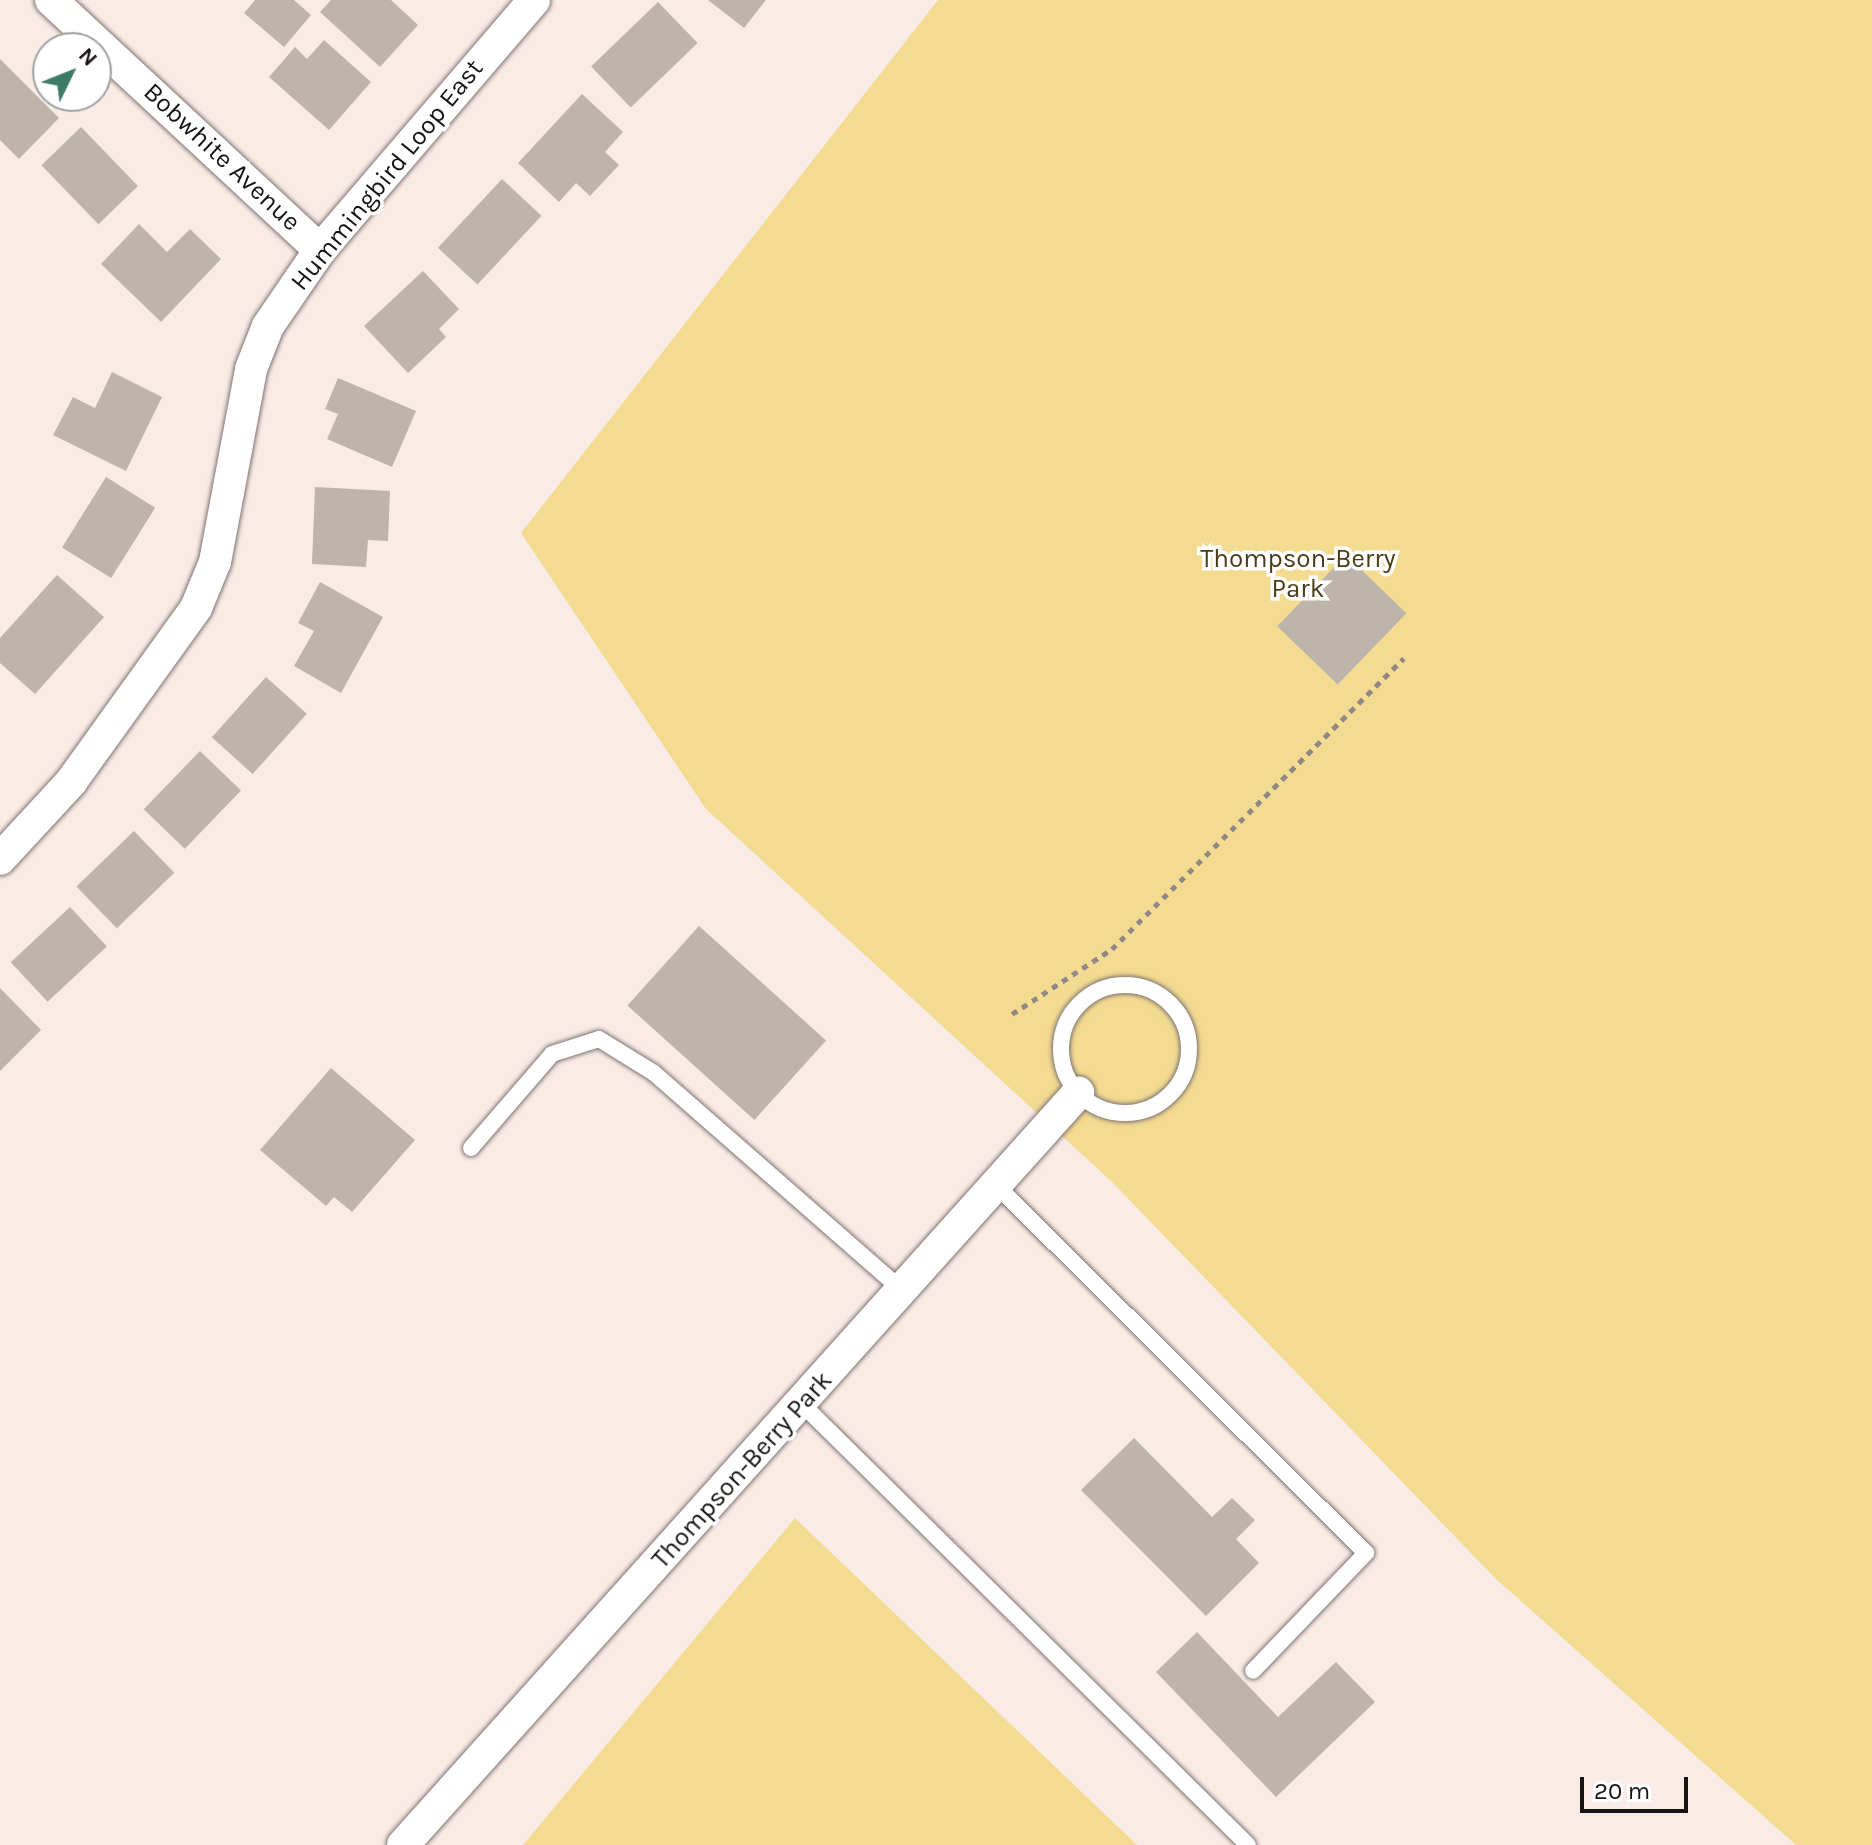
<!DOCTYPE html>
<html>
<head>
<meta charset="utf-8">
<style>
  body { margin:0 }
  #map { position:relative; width:1872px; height:1845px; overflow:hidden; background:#f9ece7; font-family:Karla,sans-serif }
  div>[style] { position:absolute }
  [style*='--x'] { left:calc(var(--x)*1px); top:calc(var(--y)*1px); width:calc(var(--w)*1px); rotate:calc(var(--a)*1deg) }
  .green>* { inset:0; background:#f3db92 }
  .building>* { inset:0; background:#bdb4ac; transform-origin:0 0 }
  .path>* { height:5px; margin-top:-2.5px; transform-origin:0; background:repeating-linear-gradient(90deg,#918885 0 6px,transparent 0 12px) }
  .roads { filter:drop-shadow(0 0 2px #807471) drop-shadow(0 0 2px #807471) }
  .lane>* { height:16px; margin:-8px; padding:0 8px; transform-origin:8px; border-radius:8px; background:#fff }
  .lane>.ring { margin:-8px; padding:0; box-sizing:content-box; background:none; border:16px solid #fff; border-radius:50% }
  .street>* { height:32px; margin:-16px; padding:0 16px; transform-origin:16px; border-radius:16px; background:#fff }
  span { translate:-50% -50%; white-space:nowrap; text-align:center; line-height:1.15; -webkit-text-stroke:7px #fff; paint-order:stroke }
  .street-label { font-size:26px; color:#181413 }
  .park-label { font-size:26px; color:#493d18 }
  .north { position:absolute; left:32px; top:32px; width:80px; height:80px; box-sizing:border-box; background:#fff; border:2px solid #a3a1a1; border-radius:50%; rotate:47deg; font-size:22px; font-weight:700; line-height:32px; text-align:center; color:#181413 }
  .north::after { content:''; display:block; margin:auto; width:28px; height:36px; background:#3d7c68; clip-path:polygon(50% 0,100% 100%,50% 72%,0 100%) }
  .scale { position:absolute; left:1580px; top:1777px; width:108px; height:36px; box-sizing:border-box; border:4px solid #181413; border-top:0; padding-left:10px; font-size:24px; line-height:28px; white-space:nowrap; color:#181413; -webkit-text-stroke:6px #fff; paint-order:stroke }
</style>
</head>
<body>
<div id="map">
  <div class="green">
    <i style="clip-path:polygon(938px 0,1872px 0,1872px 1845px,1796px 1845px,1496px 1579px,1112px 1182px,706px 809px,521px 533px)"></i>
    <i style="clip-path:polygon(795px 1518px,1137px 1845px,523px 1845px)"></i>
  </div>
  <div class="building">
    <i style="clip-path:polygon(255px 0,294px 0,311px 15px,284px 47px,244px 13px)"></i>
    <i style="clip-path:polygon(331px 0,391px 0,418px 25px,380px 67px,320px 12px)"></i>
    <i style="clip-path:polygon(708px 0,766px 0,744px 28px)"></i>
    <i style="left:658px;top:2px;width:57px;height:93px;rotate:46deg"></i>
    <i style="clip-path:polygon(324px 40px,371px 82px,329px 130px,269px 77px,295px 47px,307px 59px)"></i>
    <i style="clip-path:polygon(0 59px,59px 118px,19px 159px,0 140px)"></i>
    <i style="clip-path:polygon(582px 94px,623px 132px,605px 152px,619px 165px,590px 196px,576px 183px,559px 202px,518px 163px)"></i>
    <i style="left:81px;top:127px;width:82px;height:55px;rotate:46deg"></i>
    <i style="left:502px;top:179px;width:54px;height:94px;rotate:43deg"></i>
    <i style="clip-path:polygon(139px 224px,167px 252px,190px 229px,221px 259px,161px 322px,101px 264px)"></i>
    <i style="clip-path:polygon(423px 271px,459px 309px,439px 329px,446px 337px,408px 373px,364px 326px)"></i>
    <i style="clip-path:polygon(112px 372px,162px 397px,126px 471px,53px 435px,73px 397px,95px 408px)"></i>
    <i style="clip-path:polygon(338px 378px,416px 411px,392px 467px,327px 439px,338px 414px,325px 409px)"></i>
    <i style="left:106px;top:477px;width:58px;height:83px;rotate:32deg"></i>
    <i style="clip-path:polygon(315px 487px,390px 491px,388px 541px,368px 540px,366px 567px,312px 564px)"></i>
    <i style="left:1346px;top:555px;width:84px;height:99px;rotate:44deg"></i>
    <i style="clip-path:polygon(57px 575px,104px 617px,35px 694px,0 663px,0 638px)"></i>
    <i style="clip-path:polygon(320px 582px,383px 617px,341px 693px,294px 666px,314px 631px,298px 623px)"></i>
    <i style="left:266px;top:677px;width:55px;height:81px;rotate:42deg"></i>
    <i style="left:200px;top:751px;width:57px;height:81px;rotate:44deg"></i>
    <i style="left:134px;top:831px;width:58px;height:80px;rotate:46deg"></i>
    <i style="left:70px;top:907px;width:54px;height:81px;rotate:47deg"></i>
    <i style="left:699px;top:926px;width:171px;height:107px;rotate:42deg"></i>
    <i style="clip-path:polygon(0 988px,41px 1030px,0 1071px)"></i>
    <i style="clip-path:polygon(331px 1068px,415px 1140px,352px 1212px,334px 1197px,326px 1206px,260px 1150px)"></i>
    <i style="clip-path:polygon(1134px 1438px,1212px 1517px,1232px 1498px,1255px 1520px,1236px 1539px,1259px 1563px,1206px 1616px,1081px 1490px)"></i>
    <i style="clip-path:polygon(1197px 1632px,1278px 1717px,1336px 1662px,1375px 1702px,1276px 1797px,1156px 1672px)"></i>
  </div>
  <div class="path">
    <i style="--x:1012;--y:1014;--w:119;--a:-33"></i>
    <i style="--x:1112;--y:949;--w:412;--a:-44.9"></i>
  </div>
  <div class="roads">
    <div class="lane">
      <i class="ring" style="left:1061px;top:985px;width:112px;height:112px"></i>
      <i style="--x:471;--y:1148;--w:124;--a:-49.2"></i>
      <i style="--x:552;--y:1054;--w:49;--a:-17.7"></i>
      <i style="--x:599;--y:1039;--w:65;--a:31.7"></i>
      <i style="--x:654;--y:1073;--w:330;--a:41.2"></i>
      <i style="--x:995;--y:1184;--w:523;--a:44.85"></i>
      <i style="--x:1366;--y:1553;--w:163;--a:133.8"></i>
      <i style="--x:802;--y:1404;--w:627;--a:44.68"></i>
    </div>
    <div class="street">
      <i style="--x:51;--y:0;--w:367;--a:42.9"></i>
      <i style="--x:0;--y:859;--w:105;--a:-47.3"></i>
      <i style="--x:71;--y:782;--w:214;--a:-54.3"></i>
      <i style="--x:196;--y:608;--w:50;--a:-67.6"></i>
      <i style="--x:215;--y:562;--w:196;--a:-79.4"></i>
      <i style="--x:251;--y:369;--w:46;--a:-68.4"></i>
      <i style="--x:268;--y:326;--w:92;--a:-55.6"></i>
      <i style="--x:320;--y:250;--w:329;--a:-49.4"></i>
      <i style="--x:403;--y:1845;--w:1011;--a:-48.09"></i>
    </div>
  </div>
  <div class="street-label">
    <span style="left:222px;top:157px;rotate:43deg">Bobwhite Avenue</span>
    <span style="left:387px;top:175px;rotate:-51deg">Hummingbird Loop East</span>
    <span style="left:742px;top:1470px;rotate:-48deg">Thompson-Berry Park</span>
  </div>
  <div class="park-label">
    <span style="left:1298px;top:574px">Thompson-Berry<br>Park</span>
  </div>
  <div class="north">N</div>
  <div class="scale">20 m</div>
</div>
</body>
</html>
